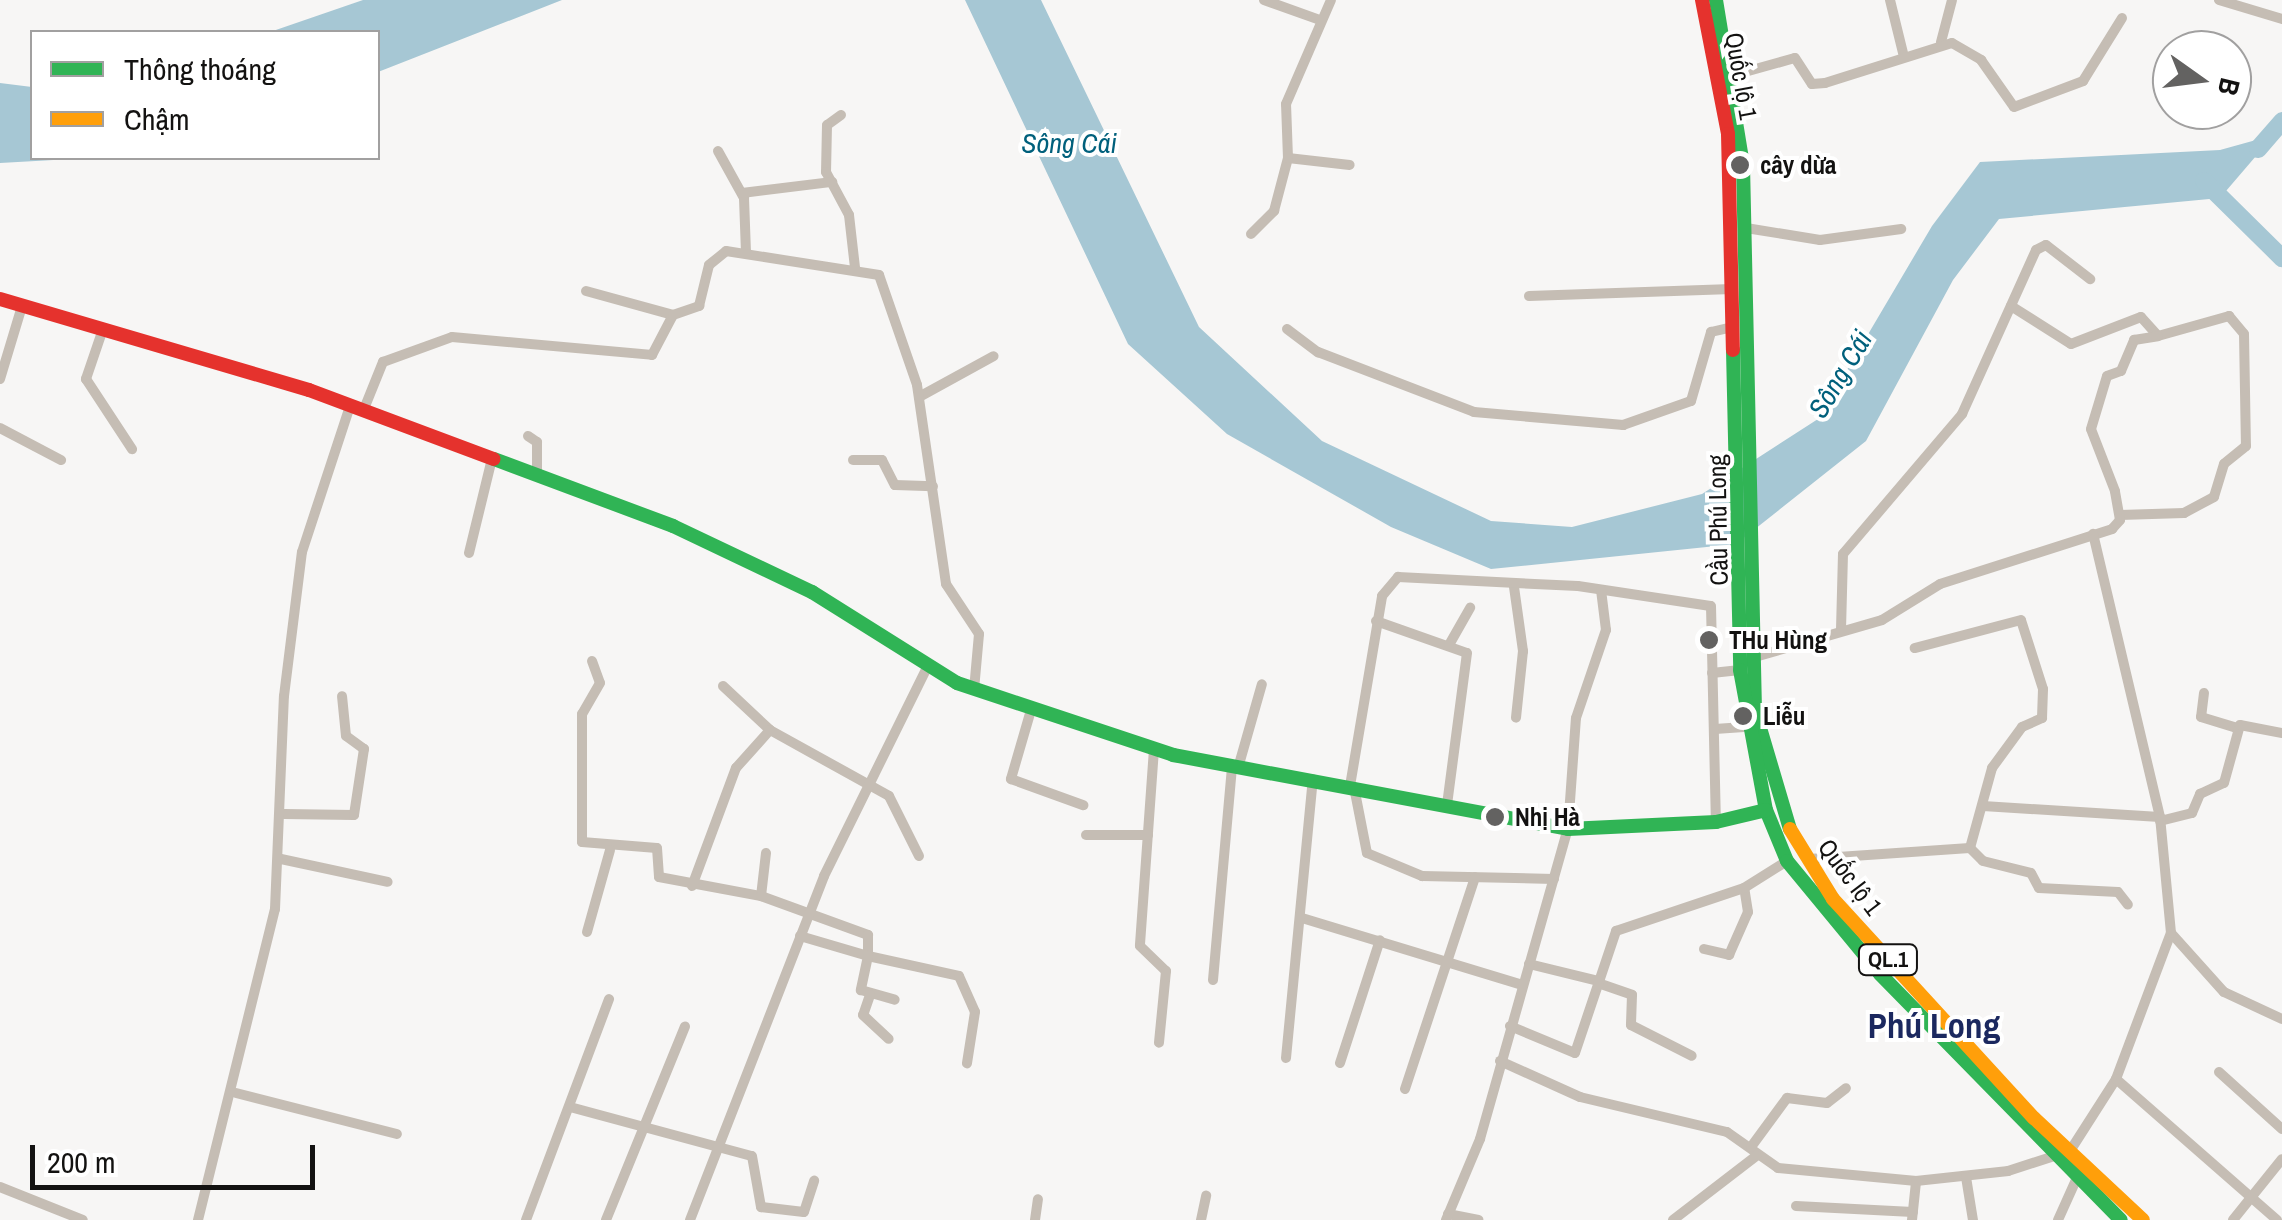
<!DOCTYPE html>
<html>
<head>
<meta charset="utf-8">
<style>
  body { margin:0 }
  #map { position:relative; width:2282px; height:1220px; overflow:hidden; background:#f7f6f5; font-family:"Archivo Narrow",sans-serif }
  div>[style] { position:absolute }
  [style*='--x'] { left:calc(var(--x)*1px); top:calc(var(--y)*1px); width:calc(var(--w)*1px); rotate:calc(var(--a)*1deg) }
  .water>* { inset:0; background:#a6c7d4 }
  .river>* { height:18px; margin:-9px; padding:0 9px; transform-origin:9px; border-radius:9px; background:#a6c7d4 }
  .street>* { height:10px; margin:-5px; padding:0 5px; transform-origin:5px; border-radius:5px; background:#c5bdb4 }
  .fast>* { height:14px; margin:-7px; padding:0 7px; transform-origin:7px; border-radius:7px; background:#30b455 }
  .slow>* { height:14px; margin:-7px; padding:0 7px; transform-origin:7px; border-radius:7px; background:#ff9f0a }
  .jam>* { height:14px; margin:-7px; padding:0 7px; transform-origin:7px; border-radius:7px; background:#e5322d }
  .dots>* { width:28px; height:28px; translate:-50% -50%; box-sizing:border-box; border:5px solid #fff; border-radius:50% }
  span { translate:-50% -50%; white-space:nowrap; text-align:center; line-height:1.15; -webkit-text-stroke:8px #fff; paint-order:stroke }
  .shield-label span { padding:2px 8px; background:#fff; border:2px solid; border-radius:8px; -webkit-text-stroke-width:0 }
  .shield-label { font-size:22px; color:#131211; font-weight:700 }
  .street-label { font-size:25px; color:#131211 }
  .poi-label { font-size:25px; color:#131211; font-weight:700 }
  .left { translate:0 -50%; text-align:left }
  .water-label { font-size:28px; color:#00607c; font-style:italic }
  .district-label { font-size:35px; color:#1b285f; font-weight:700 }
  .legend { position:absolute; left:30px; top:30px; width:350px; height:130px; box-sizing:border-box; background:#fff; border:2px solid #a1a0a0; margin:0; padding:12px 18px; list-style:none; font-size:30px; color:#131211 }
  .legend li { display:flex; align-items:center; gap:20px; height:50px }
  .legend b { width:50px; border:2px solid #a1a0a0 }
  .north { position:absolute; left:2152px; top:30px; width:100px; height:100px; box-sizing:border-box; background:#fff; border:2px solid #a1a0a0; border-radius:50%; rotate:104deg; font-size:28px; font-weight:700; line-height:40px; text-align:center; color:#131211 }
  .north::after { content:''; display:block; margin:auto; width:35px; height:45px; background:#636261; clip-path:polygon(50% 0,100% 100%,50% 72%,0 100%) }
  .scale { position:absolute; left:30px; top:1145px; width:285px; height:45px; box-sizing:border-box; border:5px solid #131211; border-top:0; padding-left:12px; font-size:30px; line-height:35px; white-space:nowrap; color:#131211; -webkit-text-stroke:8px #fff; paint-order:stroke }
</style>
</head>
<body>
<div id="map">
  <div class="water">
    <i style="clip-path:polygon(363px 0,562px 0,378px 72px,378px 32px,270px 32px)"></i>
    <i style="clip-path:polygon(965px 0,1041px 0,1199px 327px,1322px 441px,1491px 521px,1572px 527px,1702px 494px,1818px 419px,1932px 226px,1980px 162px,2220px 150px,2274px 135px,2220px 198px,1999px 219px,1953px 280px,1866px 441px,1736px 544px,1491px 569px,1391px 527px,1227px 434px,1128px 344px)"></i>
    <i style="clip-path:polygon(0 83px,32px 87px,32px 158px,89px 158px,0 163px)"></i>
  </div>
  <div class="river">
    <i style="--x:2258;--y:149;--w:37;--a:-49"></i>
    <i style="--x:2204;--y:181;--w:110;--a:44.6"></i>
  </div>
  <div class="street">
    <i style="--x:1264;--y:0;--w:59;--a:19.7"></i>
    <i style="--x:1890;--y:0;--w:55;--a:76.2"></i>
    <i style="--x:2219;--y:0;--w:66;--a:16.8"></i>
    <i style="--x:1941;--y:42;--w:43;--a:-75.3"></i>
    <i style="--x:1734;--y:75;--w:63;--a:-15.6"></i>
    <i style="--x:1795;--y:58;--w:31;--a:57"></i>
    <i style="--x:1812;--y:84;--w:13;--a:-4"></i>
    <i style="--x:1825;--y:83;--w:133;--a:-17.5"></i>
    <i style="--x:1952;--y:43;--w:34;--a:30"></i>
    <i style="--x:1981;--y:60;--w:57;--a:54.9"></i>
    <i style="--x:2014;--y:107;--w:74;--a:-20.6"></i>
    <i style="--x:2083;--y:81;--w:74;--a:-58.2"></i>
    <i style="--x:841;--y:115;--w:17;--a:144"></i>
    <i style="--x:827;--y:125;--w:47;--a:91.2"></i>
    <i style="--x:826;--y:172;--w:49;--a:61.9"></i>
    <i style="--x:849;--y:215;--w:53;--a:83.5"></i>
    <i style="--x:718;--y:151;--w:54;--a:61"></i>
    <i style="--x:744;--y:198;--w:54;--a:87.9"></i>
    <i style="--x:1288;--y:158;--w:62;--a:6.4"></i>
    <i style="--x:742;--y:193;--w:91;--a:-7"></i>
    <i style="--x:1746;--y:228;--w:75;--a:9.2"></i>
    <i style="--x:1820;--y:240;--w:82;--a:-7.7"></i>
    <i style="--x:1251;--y:234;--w:33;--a:-45"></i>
    <i style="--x:1274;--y:211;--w:55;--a:-75.2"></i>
    <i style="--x:1288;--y:158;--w:54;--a:-92.1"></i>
    <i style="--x:1286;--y:104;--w:113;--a:-66.6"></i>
    <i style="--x:586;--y:291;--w:90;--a:15.4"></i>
    <i style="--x:1529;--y:296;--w:203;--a:-2"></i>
    <i style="--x:2011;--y:306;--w:71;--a:32.3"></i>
    <i style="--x:2071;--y:344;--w:75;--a:-21.1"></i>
    <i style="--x:2141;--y:317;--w:25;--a:48"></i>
    <i style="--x:2158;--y:336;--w:74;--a:-15.7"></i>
    <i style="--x:2229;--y:316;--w:23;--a:50"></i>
    <i style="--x:2244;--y:334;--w:112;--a:89"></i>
    <i style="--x:2246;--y:446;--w:28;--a:141"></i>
    <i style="--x:2224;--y:464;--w:34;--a:107"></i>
    <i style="--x:2214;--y:497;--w:34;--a:152"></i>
    <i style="--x:2184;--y:513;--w:64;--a:178.2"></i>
    <i style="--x:103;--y:329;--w:53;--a:108.8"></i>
    <i style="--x:86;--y:379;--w:84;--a:56.7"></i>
    <i style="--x:1287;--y:329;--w:39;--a:37"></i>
    <i style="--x:1318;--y:352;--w:167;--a:21"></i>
    <i style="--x:1474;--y:412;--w:150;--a:5"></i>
    <i style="--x:1623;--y:425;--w:72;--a:-19.4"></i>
    <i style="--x:1691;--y:401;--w:72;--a:-73.8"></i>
    <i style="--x:1711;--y:332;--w:23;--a:-13"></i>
    <i style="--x:0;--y:379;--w:76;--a:-73.2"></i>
    <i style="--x:919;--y:397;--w:85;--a:-28.7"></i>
    <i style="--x:364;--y:409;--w:51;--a:-68"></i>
    <i style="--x:383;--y:362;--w:73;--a:-19.9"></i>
    <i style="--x:452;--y:337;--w:201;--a:5.1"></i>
    <i style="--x:652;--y:355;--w:45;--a:-62.3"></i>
    <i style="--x:673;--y:315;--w:28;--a:-19"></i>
    <i style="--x:699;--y:306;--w:42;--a:-76.3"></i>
    <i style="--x:709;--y:265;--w:22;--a:-39"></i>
    <i style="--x:726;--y:251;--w:155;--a:8.9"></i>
    <i style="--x:879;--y:275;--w:116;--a:70.9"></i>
    <i style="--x:917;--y:385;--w:201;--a:81.7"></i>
    <i style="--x:946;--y:584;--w:60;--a:56.6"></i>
    <i style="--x:979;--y:634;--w:56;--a:95.1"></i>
    <i style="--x:0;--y:428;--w:69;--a:27.7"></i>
    <i style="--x:528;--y:436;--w:11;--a:34"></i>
    <i style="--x:537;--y:442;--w:33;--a:90"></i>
    <i style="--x:853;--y:460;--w:29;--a:0"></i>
    <i style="--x:882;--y:460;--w:28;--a:63"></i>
    <i style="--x:895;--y:485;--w:38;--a:2"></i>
    <i style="--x:469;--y:553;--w:97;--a:-76.3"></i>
    <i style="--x:1514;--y:587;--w:65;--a:82"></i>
    <i style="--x:1523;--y:651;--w:67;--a:96"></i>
    <i style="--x:1376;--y:621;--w:96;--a:19.4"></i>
    <i style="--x:1467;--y:653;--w:152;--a:97.5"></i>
    <i style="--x:1841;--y:630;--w:76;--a:-88.5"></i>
    <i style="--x:1843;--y:554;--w:184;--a:-49.6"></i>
    <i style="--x:1962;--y:414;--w:180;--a:-65.7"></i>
    <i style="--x:2036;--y:250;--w:11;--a:-27"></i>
    <i style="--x:2046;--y:245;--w:56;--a:37.7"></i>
    <i style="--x:1449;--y:645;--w:43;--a:-60.4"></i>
    <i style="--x:1755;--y:657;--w:132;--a:-16.2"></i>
    <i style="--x:1882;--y:620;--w:68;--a:-31.8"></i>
    <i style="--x:1940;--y:584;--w:181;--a:-17.7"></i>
    <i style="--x:2112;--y:529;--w:12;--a:-48"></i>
    <i style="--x:2120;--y:520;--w:29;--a:-100"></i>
    <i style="--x:2115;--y:491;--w:66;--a:-111.2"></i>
    <i style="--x:2091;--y:429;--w:55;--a:-73.2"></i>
    <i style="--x:2107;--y:376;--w:15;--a:-20"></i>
    <i style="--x:2121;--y:371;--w:34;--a:-67"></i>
    <i style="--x:2134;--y:340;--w:24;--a:-9"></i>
    <i style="--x:592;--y:661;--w:23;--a:70"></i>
    <i style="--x:600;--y:683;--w:36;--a:120"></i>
    <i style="--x:582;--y:714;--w:128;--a:90"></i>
    <i style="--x:582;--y:842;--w:75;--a:4.6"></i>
    <i style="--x:657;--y:848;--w:29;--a:86"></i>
    <i style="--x:659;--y:877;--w:104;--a:10.6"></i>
    <i style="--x:1712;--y:673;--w:28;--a:-6"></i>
    <i style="--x:723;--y:686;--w:64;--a:43.1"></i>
    <i style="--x:2204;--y:693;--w:24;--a:97"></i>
    <i style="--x:2201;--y:717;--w:39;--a:17"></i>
    <i style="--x:1031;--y:710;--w:72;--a:106.2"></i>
    <i style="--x:1011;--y:779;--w:77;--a:19.9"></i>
    <i style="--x:1715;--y:729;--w:29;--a:-4"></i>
    <i style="--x:1154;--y:749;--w:197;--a:94.1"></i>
    <i style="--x:1140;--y:946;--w:36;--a:44"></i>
    <i style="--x:1166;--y:971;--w:72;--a:95.6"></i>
    <i style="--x:1238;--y:768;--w:87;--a:-74.1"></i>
    <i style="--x:1350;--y:786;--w:193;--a:-80.4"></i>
    <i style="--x:1382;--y:596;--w:25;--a:-50"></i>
    <i style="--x:1398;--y:577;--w:180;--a:2.9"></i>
    <i style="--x:1578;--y:586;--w:134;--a:8.6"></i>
    <i style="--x:1711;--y:606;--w:216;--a:88.7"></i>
    <i style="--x:1354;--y:787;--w:67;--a:78.9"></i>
    <i style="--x:1367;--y:853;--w:60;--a:22.7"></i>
    <i style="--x:1422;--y:876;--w:132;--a:1.3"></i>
    <i style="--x:1983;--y:806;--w:177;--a:3.6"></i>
    <i style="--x:284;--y:814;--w:70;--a:0.8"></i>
    <i style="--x:354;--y:815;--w:67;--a:-81.4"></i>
    <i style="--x:364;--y:749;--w:22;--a:-144"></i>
    <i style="--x:346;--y:736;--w:40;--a:-95.7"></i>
    <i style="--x:2160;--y:821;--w:33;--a:-14"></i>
    <i style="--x:2192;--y:813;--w:21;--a:-67"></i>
    <i style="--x:2200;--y:794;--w:26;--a:-25"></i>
    <i style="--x:2224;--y:783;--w:60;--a:-74.6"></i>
    <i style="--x:2240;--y:725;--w:43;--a:10.8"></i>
    <i style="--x:1086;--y:835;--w:62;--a:0"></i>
    <i style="--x:1970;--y:848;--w:18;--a:45"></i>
    <i style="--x:1983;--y:861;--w:49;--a:14"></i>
    <i style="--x:2031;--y:873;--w:17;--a:62"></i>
    <i style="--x:2039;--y:888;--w:79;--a:2.9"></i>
    <i style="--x:2118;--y:892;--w:16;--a:52"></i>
    <i style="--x:766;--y:853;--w:43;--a:96.6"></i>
    <i style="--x:761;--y:896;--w:114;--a:20"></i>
    <i style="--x:868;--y:935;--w:21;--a:90"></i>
    <i style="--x:868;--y:956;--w:93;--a:12.4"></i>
    <i style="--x:959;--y:976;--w:39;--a:66"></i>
    <i style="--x:975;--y:1012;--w:52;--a:98.9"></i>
    <i style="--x:281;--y:859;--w:109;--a:12.1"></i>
    <i style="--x:1809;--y:859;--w:161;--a:-3.9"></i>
    <i style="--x:1970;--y:848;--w:83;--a:-74.6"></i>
    <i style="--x:1992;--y:768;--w:51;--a:-53.8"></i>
    <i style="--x:2022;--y:727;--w:22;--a:-24"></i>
    <i style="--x:2042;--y:718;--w:29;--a:-88"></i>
    <i style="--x:2043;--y:689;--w:72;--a:-107.7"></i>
    <i style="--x:2021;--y:620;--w:110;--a:165.2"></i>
    <i style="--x:692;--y:886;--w:126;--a:-69.6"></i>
    <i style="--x:736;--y:768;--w:51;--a:-48.2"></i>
    <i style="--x:770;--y:730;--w:136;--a:29"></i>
    <i style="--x:889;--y:796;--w:67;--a:63.4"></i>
    <i style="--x:1302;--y:918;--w:230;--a:16.9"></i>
    <i style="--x:587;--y:932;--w:85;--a:-74.3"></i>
    <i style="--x:2171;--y:933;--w:79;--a:48.1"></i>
    <i style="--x:2224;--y:992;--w:64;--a:25"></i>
    <i style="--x:800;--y:936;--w:71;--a:16.4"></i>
    <i style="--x:868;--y:956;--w:35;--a:102"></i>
    <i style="--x:861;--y:990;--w:35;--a:16"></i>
    <i style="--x:1704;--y:949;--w:26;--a:13"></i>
    <i style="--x:1729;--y:955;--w:47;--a:-66.2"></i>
    <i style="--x:1748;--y:912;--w:24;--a:-99"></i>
    <i style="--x:1529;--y:964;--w:72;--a:13.7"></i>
    <i style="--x:1213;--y:980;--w:214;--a:-84.9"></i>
    <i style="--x:1598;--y:983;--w:36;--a:19"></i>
    <i style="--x:1632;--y:995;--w:30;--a:92"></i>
    <i style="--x:1631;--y:1025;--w:68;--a:26.9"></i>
    <i style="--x:870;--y:995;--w:21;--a:109"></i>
    <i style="--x:863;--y:1015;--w:35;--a:43"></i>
    <i style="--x:1510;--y:1026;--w:70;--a:22.6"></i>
    <i style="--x:1575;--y:1053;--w:129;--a:-71.4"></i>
    <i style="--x:1616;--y:931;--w:135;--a:-18.6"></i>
    <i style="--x:1744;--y:888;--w:51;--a:-32.1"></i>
    <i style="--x:1286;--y:1058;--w:280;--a:-84.5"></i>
    <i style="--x:1500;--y:1061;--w:88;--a:24.2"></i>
    <i style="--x:1580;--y:1097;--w:151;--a:13.4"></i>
    <i style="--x:1727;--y:1132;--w:62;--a:35.2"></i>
    <i style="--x:1778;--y:1168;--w:139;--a:5.4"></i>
    <i style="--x:1916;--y:1181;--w:93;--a:-6.2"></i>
    <i style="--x:2008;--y:1171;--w:65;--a:-17.9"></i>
    <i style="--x:2070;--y:1151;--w:85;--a:-57.4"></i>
    <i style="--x:2116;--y:1079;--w:156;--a:-69.4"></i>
    <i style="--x:2171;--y:933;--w:117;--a:-95.4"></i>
    <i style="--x:2160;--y:817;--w:291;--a:-103.3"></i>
    <i style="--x:1340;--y:1063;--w:129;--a:-72"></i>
    <i style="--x:2219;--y:1072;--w:85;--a:42.1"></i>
    <i style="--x:2116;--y:1079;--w:214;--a:41.2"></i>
    <i style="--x:1405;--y:1089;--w:223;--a:-71.7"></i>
    <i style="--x:236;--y:1093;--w:166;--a:14.3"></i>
    <i style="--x:570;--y:1107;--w:188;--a:15.1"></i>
    <i style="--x:752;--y:1156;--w:52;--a:80"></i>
    <i style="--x:761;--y:1207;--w:43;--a:6.6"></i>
    <i style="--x:804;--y:1212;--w:33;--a:-72"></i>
    <i style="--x:1751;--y:1147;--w:61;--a:-53.7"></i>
    <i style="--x:1787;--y:1098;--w:40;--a:7.1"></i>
    <i style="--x:1827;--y:1103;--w:24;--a:-38"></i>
    <i style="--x:1966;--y:1177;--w:44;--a:80.8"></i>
    <i style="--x:0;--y:1187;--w:89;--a:21.7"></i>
    <i style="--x:1796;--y:1206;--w:117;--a:2.9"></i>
    <i style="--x:1448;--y:1214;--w:31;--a:11"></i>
    <i style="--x:198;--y:1220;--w:320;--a:-76.1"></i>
    <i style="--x:275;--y:909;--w:213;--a:-87.6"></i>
    <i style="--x:284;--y:696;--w:145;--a:-82.9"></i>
    <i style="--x:302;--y:552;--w:154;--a:-71.8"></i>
    <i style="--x:526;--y:1220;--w:236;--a:-69.4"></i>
    <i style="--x:606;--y:1220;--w:209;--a:-67.8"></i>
    <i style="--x:690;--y:1220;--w:369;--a:-68.7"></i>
    <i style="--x:824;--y:876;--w:232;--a:-63.7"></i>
    <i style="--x:1035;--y:1220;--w:21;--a:-82"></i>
    <i style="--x:1201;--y:1220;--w:25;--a:-78"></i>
    <i style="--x:1446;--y:1220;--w:88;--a:-67.2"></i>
    <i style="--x:1480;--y:1139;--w:322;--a:-74.2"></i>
    <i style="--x:1568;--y:829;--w:111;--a:-85.9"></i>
    <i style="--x:1576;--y:718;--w:93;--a:-71.2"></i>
    <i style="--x:1606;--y:630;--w:40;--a:-97.1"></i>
    <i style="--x:1673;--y:1220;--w:105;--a:-37.6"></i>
    <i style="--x:1912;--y:1220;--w:39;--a:-84"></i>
    <i style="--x:2058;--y:1220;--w:44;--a:-65.8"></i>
    <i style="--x:2233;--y:1220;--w:78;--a:-51.2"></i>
  </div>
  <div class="fast">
    <i style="--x:1716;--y:0;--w:167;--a:80.7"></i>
    <i style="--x:1743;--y:165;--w:546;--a:88.74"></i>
    <i style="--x:1755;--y:711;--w:123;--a:73.5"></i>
    <i style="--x:1733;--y:350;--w:320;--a:88.7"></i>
    <i style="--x:1740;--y:670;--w:142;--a:79.5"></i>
    <i style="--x:1766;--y:810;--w:55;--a:67.6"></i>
    <i style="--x:1787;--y:861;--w:146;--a:50.5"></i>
    <i style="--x:1880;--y:974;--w:344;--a:45.6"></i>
    <i style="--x:494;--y:459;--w:191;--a:20.5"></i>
    <i style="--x:673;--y:526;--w:154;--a:25.4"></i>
    <i style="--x:812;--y:592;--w:171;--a:32.1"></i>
    <i style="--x:957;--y:683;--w:228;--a:18.4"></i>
    <i style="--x:1173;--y:755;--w:402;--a:10.6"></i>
    <i style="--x:1568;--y:829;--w:148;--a:-2.7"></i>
    <i style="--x:1716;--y:822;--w:51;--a:-13.5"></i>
  </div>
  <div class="slow">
    <i style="--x:1790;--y:829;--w:82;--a:58.4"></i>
    <i style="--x:1833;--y:899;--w:297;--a:47.5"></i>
    <i style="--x:2034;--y:1118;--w:149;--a:43.1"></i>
  </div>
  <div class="jam">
    <i style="--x:1702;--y:0;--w:136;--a:79"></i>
    <i style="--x:1728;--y:134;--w:216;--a:88.7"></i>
    <i style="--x:0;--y:299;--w:322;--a:16.4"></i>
    <i style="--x:309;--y:390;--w:197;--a:20.5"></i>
  </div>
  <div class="dots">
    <i style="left:1740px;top:165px;background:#636261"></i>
    <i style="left:1709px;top:640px;background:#636261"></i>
    <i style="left:1743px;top:716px;background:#636261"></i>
    <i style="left:1495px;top:817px;background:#636261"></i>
  </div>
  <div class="shield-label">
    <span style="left:1888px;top:960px">QL.1</span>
  </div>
  <div class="street-label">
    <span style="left:1741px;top:76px;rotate:80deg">Quốc lộ 1</span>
    <span style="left:1718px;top:520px;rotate:-91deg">Cầu Phú Long</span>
    <span style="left:1850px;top:877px;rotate:53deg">Quốc lộ 1</span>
  </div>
  <div class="poi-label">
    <span class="left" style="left:1760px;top:165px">cây dừa</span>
    <span class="left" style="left:1729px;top:640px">THu Hùng</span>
    <span class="left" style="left:1763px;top:716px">Liễu</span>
    <span class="left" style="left:1515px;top:817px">Nhị Hà</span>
  </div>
  <div class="water-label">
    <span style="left:1069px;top:143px">Sông Cái</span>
    <span style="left:1840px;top:374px;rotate:-59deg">Sông Cái</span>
  </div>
  <div class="district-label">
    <span style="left:1934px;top:1026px">Phú Long</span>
  </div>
  <ul class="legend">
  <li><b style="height:12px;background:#30b455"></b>Thông thoáng</li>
  <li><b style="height:12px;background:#ff9f0a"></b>Chậm</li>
  </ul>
  <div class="north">B</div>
  <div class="scale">200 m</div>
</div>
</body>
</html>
